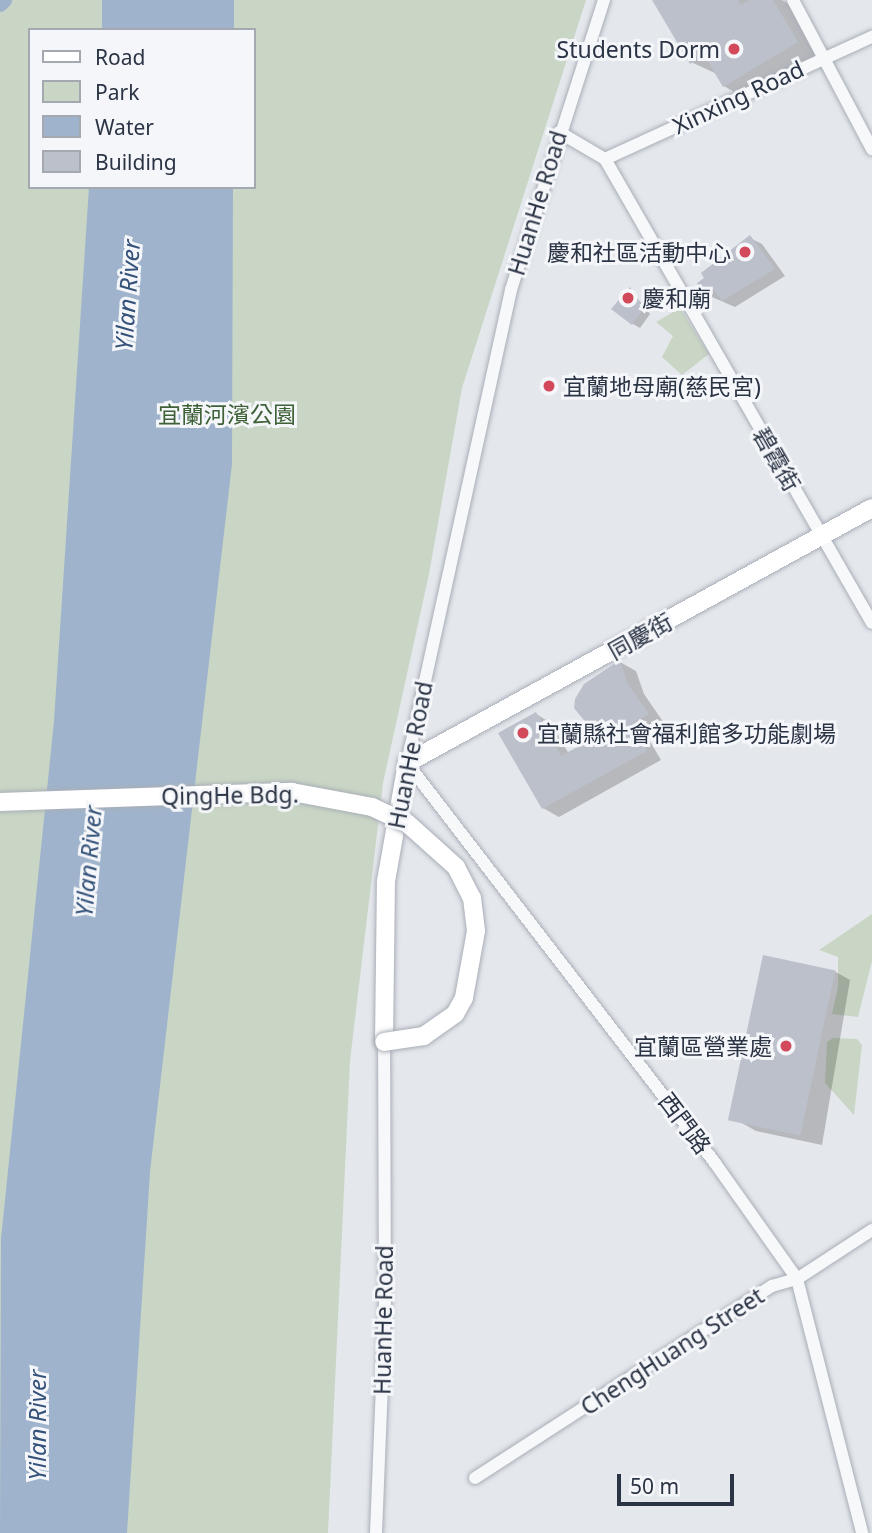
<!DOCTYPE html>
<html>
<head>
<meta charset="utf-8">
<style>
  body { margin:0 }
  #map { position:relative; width:872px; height:1533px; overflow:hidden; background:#e4e7ec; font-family:"Noto Sans","Noto Sans TC",sans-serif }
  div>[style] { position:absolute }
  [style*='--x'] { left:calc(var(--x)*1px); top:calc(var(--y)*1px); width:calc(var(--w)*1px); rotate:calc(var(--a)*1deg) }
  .green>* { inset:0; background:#c9d6c5 }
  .water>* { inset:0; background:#9fb4cc; transform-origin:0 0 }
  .shadow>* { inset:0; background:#0003 }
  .canal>* { height:16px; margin:-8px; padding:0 8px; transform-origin:8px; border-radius:8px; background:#9fb4cc }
  .building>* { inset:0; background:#bbc0ca; transform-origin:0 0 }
  .roads { filter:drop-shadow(0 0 2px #a9aeb7) drop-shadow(0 0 2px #a9aeb7) }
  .street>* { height:12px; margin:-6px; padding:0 6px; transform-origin:6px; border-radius:6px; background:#f7f8fa }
  .secondary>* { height:18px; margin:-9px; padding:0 9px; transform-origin:9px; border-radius:9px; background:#fff }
  .bridges { filter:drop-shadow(0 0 2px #a9aeb7) drop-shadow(0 0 2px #a9aeb7) }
  .secondary-bridge>* { height:18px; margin:-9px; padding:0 9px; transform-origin:9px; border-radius:9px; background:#fff }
  .dots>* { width:19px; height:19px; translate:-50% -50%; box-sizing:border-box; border:4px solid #f4f6f9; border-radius:50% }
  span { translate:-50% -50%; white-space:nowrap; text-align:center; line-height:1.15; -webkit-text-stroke:6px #f4f6f9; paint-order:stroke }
  .poi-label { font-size:23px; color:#2b3445 }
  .right { translate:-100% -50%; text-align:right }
  .left { translate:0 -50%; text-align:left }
  .street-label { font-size:23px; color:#2b3445 }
  .park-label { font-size:23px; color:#3f6138 }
  .water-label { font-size:24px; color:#34527a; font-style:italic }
  .legend { position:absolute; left:28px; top:28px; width:228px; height:161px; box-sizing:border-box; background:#f4f6f9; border:2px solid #a4a8b1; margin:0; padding:9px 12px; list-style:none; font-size:21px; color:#2b3445 }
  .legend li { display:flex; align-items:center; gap:14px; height:35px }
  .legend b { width:35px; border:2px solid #a4a8b1 }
  .scale { position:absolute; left:617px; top:1474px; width:117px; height:32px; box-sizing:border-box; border:4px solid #2b3445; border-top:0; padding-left:9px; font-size:21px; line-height:24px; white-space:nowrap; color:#2b3445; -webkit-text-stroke:5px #f4f6f9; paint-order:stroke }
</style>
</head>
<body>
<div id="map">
  <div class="green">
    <i style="clip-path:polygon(evenodd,0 0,586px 0,462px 388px,429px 574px,383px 783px,350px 1061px,328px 1533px,0 1533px,0 0,30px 30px,254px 30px,254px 187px,30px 187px,30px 30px)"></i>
    <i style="clip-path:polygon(680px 308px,709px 354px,682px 375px,662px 357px,673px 336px,656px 322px)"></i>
    <i style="clip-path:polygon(872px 914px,872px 961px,858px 1017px,832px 1014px,838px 987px,838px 957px,819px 950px)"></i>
    <i style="clip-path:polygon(833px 1038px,857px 1039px,862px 1045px,854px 1115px,825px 1083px,827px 1042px)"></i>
  </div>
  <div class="water">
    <i style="left:102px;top:0;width:132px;height:30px"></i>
    <i style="clip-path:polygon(89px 187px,233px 187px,232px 464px,150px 1172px,127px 1533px,0 1533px,1px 1239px,54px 721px)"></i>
  </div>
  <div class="shadow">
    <i style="clip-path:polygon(654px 0,782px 0,790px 5px,820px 56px,747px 100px,724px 86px,717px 74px,691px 62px)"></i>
    <i style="clip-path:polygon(750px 238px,762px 244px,785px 276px,735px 307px,705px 294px)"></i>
    <i style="clip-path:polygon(630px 289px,650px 314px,640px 328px,633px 324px)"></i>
    <i style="clip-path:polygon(620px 662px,636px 671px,644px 694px,664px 723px,650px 731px,652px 735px,648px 738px,661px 760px,559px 817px,543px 808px,536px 714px,551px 723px,569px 754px,599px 736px)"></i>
    <i style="clip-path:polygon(834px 971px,850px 980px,822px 1145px,756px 1131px,740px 1122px)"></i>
  </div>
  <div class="canal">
    <i style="--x:0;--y:4;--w:6;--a:-45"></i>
  </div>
  <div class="building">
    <i style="clip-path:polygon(652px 0,738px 0,741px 5px,750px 0,773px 0,798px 42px,723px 87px,704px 55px,690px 64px)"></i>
    <i style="clip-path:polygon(750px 235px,775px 269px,722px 301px,713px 289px,704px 296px,697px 283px,704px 278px,701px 273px)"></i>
    <i style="clip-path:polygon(630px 287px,644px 309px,632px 325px,611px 309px)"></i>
    <i style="clip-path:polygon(620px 660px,628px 684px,649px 714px,635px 722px,638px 725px,633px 728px,647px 751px,542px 809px,498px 733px,536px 712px,561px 756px,597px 736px,574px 708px,575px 699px,584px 684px)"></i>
    <i style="left:763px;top:955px;width:74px;height:169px;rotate:12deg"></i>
  </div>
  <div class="roads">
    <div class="street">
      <i style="--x:604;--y:0;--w:305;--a:107.8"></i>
      <i style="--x:511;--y:290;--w:484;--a:102.4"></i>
      <i style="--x:407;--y:763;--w:505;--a:52.4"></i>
      <i style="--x:715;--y:1163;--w:142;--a:54.7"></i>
      <i style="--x:797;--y:1279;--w:262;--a:75.6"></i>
      <i style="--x:793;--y:0;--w:169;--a:62.1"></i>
      <i style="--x:559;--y:132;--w:53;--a:30.4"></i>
      <i style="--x:605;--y:159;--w:535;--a:60.08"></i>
      <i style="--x:605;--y:159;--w:294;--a:-24.6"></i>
      <i style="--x:475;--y:1478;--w:354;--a:-32.9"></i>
      <i style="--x:772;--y:1286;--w:26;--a:-16"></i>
      <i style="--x:797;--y:1279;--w:90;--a:-33.2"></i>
      <i style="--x:376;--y:1533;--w:224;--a:-87.7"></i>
      <i style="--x:385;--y:1309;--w:267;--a:-90.2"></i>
    </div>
    <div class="secondary">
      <i style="--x:384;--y:1042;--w:161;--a:-89.3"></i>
      <i style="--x:386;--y:881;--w:120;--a:-79.9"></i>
      <i style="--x:407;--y:763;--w:530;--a:-28.74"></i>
    </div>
  </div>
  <div class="bridges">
    <div class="secondary-bridge">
      <i style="--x:0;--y:802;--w:292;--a:-2"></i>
      <i style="--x:292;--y:792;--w:81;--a:10.6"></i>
      <i style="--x:372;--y:807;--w:38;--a:25"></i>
      <i style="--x:407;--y:823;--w:66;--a:41.9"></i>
      <i style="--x:456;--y:867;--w:35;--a:63"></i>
      <i style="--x:472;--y:898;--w:33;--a:83"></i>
      <i style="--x:476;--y:931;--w:68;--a:100.2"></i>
      <i style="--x:464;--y:998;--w:18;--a:119"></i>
      <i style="--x:455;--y:1014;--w:38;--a:145"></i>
      <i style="--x:424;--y:1036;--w:40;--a:171.5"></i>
    </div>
  </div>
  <div class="dots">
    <i style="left:734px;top:49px;background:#d1495b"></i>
    <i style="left:745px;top:252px;background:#d1495b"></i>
    <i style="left:628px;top:298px;background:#d1495b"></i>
    <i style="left:549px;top:386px;background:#d1495b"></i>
    <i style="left:523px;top:733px;background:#d1495b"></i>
    <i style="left:786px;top:1046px;background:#d1495b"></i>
  </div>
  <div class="poi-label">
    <span class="right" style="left:720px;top:49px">Students Dorm</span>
    <span class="right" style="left:731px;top:252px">慶和社區活動中心</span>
    <span class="left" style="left:642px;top:298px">慶和廟</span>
    <span class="left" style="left:563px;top:386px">宜蘭地母廟(慈民宮)</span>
    <span class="left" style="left:537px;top:733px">宜蘭縣社會福利館多功能劇場</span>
    <span class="right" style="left:772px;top:1046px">宜蘭區營業處</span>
  </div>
  <div class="street-label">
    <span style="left:738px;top:97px;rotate:-25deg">Xinxing Road</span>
    <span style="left:537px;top:203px;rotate:-73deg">HuanHe Road</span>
    <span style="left:777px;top:459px;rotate:60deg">碧霞街</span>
    <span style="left:640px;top:636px;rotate:-29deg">同慶街</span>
    <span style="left:410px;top:755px;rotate:-79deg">HuanHe Road</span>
    <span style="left:230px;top:795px;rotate:-1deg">QingHe Bdg.</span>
    <span style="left:685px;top:1123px;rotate:53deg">西門路</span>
    <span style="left:383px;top:1320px;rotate:-89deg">HuanHe Road</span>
    <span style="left:672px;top:1351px;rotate:-33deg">ChengHuang Street</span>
  </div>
  <div class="park-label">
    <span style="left:227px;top:414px">宜蘭河濱公園</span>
  </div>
  <div class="water-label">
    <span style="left:127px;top:295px;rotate:-86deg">Yilan River</span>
    <span style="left:88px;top:861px;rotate:-85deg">Yilan River</span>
    <span style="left:37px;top:1425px;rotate:-90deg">Yilan River</span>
  </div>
  <ul class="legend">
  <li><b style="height:9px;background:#fff"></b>Road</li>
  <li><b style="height:19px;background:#c9d6c5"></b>Park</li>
  <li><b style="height:19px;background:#9fb4cc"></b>Water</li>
  <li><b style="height:19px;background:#bbc0ca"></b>Building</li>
  </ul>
  <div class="scale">50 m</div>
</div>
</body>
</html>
